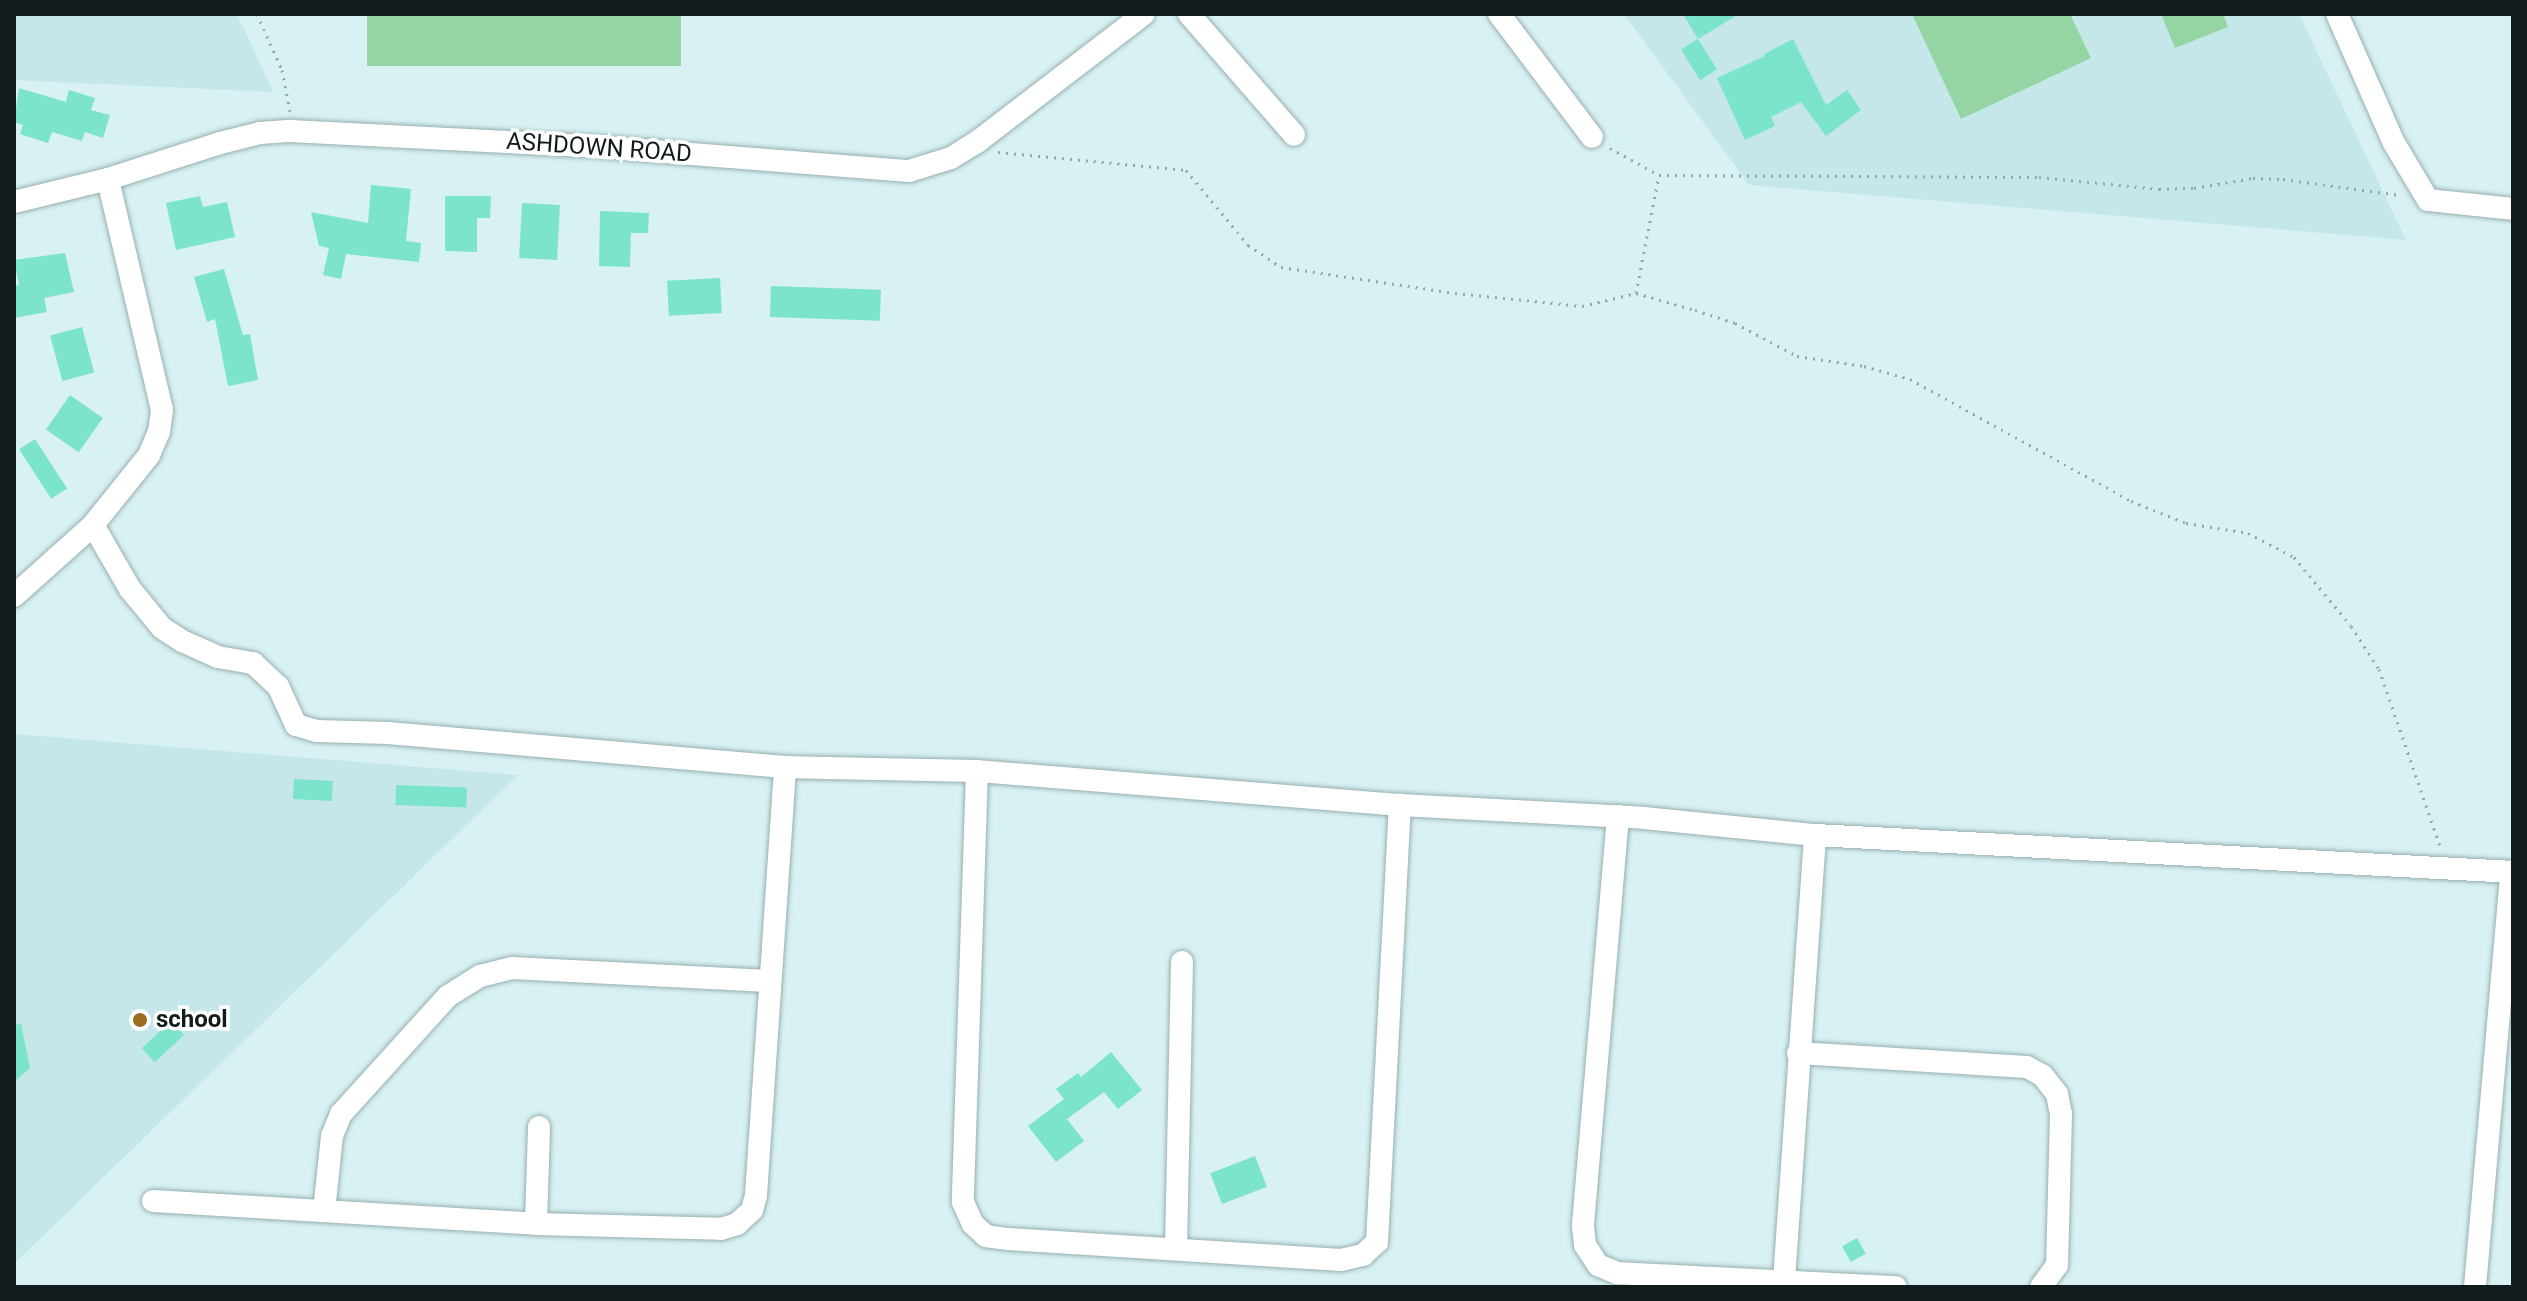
<!DOCTYPE html>
<html>
<head>
<meta charset="utf-8">
<style>
  body { margin:0 }
  #map { position:relative; width:2527px; height:1301px; overflow:hidden; background:#d8f1f3; font-family:Roboto,sans-serif }
  div>[style] { position:absolute }
  [style*='--x'] { left:calc(var(--x)*1px); top:calc(var(--y)*1px); width:calc(var(--w)*1px); rotate:calc(var(--a)*1deg) }
  .built>* { inset:0; background:#c5e7ea }
  .green>* { inset:0; background:#95d5a4; transform-origin:0 0 }
  .building>* { inset:0; background:#7ce4cb; transform-origin:0 0 }
  .path>* { height:3px; margin-top:-1.5px; transform-origin:0; background:repeating-linear-gradient(90deg,#94a8a9 0 2px,transparent 0 8px) }
  .roads { filter:drop-shadow(0 0 2px #98afb0) drop-shadow(0 0 2px #98afb0) }
  .minor>* { height:22px; margin:-11px; padding:0 11px; transform-origin:11px; border-radius:11px; background:#fff }
  .dots>* { width:22px; height:22px; translate:-50% -50%; box-sizing:border-box; border:4px solid #fff; border-radius:50% }
  span { translate:-50% -50%; white-space:nowrap; text-align:center; line-height:1.15; -webkit-text-stroke:7px #fff; paint-order:stroke }
  .street-label { font-size:24px; color:#121b1b }
  .poi-label { font-size:24px; color:#121b1b; font-weight:700 }
  .left { translate:0 -50%; text-align:left }
  .frame { position:absolute; inset:0; border:16px solid #121b1b; pointer-events:none }
</style>
</head>
<body>
<div id="map">
  <div class="built">
    <i style="clip-path:polygon(14px 14px,237px 14px,273px 92px,14px 80px)"></i>
    <i style="clip-path:polygon(1624px 14px,2299px 14px,2406px 240px,1749px 185px)"></i>
    <i style="clip-path:polygon(14px 734px,518px 775px,14px 1264px)"></i>
  </div>
  <div class="green">
    <i style="left:367px;top:14px;width:314px;height:52px"></i>
    <i style="clip-path:polygon(1912px 14px,2070px 14px,2091px 58px,1961px 119px)"></i>
    <i style="clip-path:polygon(2161px 14px,2223px 14px,2228px 27px,2175px 48px)"></i>
  </div>
  <div class="building">
    <i style="clip-path:polygon(1683px 14px,1739px 14px,1698px 39px)"></i>
    <i style="left:1698px;top:39px;width:36px;height:20px;rotate:58deg"></i>
    <i style="clip-path:polygon(1793px 39px,1826px 105px,1847px 90px,1861px 110px,1826px 136px,1801px 102px,1771px 117px,1775px 126px,1745px 140px,1717px 78px,1765px 56px,1764px 54px)"></i>
    <i style="clip-path:polygon(19px 88px,66px 102px,69px 90px,95px 98px,91px 110px,110px 115px,103px 138px,85px 132px,82px 141px,52px 132px,48px 143px,20px 134px,23px 125px,14px 122px)"></i>
    <i style="clip-path:polygon(371px 185px,411px 189px,406px 241px,421px 243px,419px 262px,346px 254px,341px 279px,323px 275px,329px 248px,319px 246px,311px 212px,368px 223px)"></i>
    <i style="clip-path:polygon(200px 196px,203px 207px,227px 202px,235px 237px,176px 250px,166px 203px)"></i>
    <i style="clip-path:polygon(445px 196px,491px 196px,490px 218px,477px 218px,477px 252px,445px 251px)"></i>
    <i style="left:522px;top:203px;width:38px;height:55px;rotate:3deg"></i>
    <i style="clip-path:polygon(600px 211px,649px 213px,648px 233px,631px 233px,630px 267px,599px 266px)"></i>
    <i style="clip-path:polygon(65px 253px,74px 292px,44px 298px,47px 312px,14px 318px,14px 286px,19px 285px,14px 260px)"></i>
    <i style="clip-path:polygon(224px 269px,243px 335px,250px 334px,258px 380px,228px 386px,215px 319px,207px 322px,194px 277px)"></i>
    <i style="left:720px;top:278px;width:35px;height:53px;rotate:87deg"></i>
    <i style="left:771px;top:286px;width:110px;height:31px;rotate:2deg"></i>
    <i style="left:82px;top:327px;width:47px;height:33px;rotate:75deg"></i>
    <i style="left:70px;top:395px;width:40px;height:42px;rotate:35deg"></i>
    <i style="left:35px;top:439px;width:59px;height:19px;rotate:57deg"></i>
    <i style="left:294px;top:779px;width:39px;height:20px;rotate:3deg"></i>
    <i style="left:396px;top:785px;width:71px;height:20px;rotate:2deg"></i>
    <i style="left:171px;top:1021px;width:19px;height:40px;rotate:47deg"></i>
    <i style="clip-path:polygon(21px 1024px,30px 1068px,14px 1082px,14px 1025px)"></i>
    <i style="clip-path:polygon(1111px 1052px,1142px 1090px,1118px 1109px,1104px 1092px,1067px 1119px,1084px 1141px,1056px 1162px,1028px 1126px,1064px 1099px,1056px 1089px,1078px 1073px,1081px 1077px)"></i>
    <i style="left:1255px;top:1156px;width:33px;height:48px;rotate:69deg"></i>
    <i style="left:1857px;top:1238px;width:18px;height:17px;rotate:61deg"></i>
  </div>
  <div class="path">
    <i style="--x:257;--y:14;--w:61;--a:65.9"></i>
    <i style="--x:282;--y:70;--w:42;--a:79"></i>
    <i style="--x:1610;--y:148;--w:56;--a:28.9"></i>
    <i style="--x:1659;--y:175;--w:380;--a:0.3"></i>
    <i style="--x:2039;--y:177;--w:121;--a:5.7"></i>
    <i style="--x:2159;--y:189;--w:35;--a:-2"></i>
    <i style="--x:2194;--y:188;--w:60;--a:-9.6"></i>
    <i style="--x:2253;--y:178;--w:30;--a:2"></i>
    <i style="--x:2283;--y:179;--w:118;--a:7.8"></i>
    <i style="--x:998;--y:152;--w:189;--a:5.5"></i>
    <i style="--x:1186;--y:170;--w:97;--a:50.4"></i>
    <i style="--x:1248;--y:245;--w:40;--a:34"></i>
    <i style="--x:1281;--y:267;--w:176;--a:8.5"></i>
    <i style="--x:1455;--y:293;--w:128;--a:5.8"></i>
    <i style="--x:1582;--y:306;--w:56;--a:-13.5"></i>
    <i style="--x:1636;--y:293;--w:61;--a:16.1"></i>
    <i style="--x:1695;--y:310;--w:42;--a:18"></i>
    <i style="--x:1735;--y:323;--w:70;--a:28"></i>
    <i style="--x:1797;--y:356;--w:68;--a:8.5"></i>
    <i style="--x:1864;--y:366;--w:48;--a:15.8"></i>
    <i style="--x:1910;--y:379;--w:252;--a:28.9"></i>
    <i style="--x:2131;--y:501;--w:59;--a:21.8"></i>
    <i style="--x:2186;--y:523;--w:63;--a:9.2"></i>
    <i style="--x:2248;--y:533;--w:52;--a:27.6"></i>
    <i style="--x:2294;--y:557;--w:89;--a:50.4"></i>
    <i style="--x:2351;--y:626;--w:51;--a:56.9"></i>
    <i style="--x:2379;--y:669;--w:190;--a:71"></i>
    <i style="--x:1636;--y:293;--w:120;--a:-79"></i>
  </div>
  <div class="roads">
    <div class="minor">
      <i style="--x:1189;--y:14;--w:160;--a:49"></i>
      <i style="--x:1499;--y:14;--w:154;--a:52.9"></i>
      <i style="--x:2337;--y:14;--w:141;--a:66.2"></i>
      <i style="--x:2394;--y:143;--w:66;--a:59.2"></i>
      <i style="--x:2428;--y:200;--w:85;--a:6"></i>
      <i style="--x:14;--y:202;--w:97;--a:-13.7"></i>
      <i style="--x:108;--y:179;--w:118;--a:-17.8"></i>
      <i style="--x:220;--y:143;--w:41;--a:-14"></i>
      <i style="--x:260;--y:133;--w:31;--a:-4"></i>
      <i style="--x:291;--y:131;--w:299;--a:2.9"></i>
      <i style="--x:590;--y:146;--w:320;--a:4.5"></i>
      <i style="--x:909;--y:171;--w:44;--a:-17.2"></i>
      <i style="--x:951;--y:158;--w:31;--a:-32"></i>
      <i style="--x:977;--y:142;--w:210;--a:-37.5"></i>
      <i style="--x:93;--y:525;--w:74;--a:60"></i>
      <i style="--x:130;--y:589;--w:50;--a:50.6"></i>
      <i style="--x:162;--y:628;--w:24;--a:33"></i>
      <i style="--x:182;--y:641;--w:39;--a:24"></i>
      <i style="--x:218;--y:657;--w:36;--a:10"></i>
      <i style="--x:253;--y:663;--w:34;--a:43"></i>
      <i style="--x:278;--y:686;--w:43;--a:65.2"></i>
      <i style="--x:296;--y:725;--w:22;--a:16"></i>
      <i style="--x:317;--y:731;--w:71;--a:1.6"></i>
      <i style="--x:388;--y:733;--w:398;--a:4.9"></i>
      <i style="--x:785;--y:767;--w:192;--a:1.2"></i>
      <i style="--x:977;--y:771;--w:424;--a:4.6"></i>
      <i style="--x:1400;--y:805;--w:244;--a:3"></i>
      <i style="--x:1644;--y:818;--w:172;--a:5.7"></i>
      <i style="--x:1815;--y:835;--w:699;--a:3.03"></i>
      <i style="--x:14;--y:596;--w:106;--a:-41.9"></i>
      <i style="--x:93;--y:525;--w:90;--a:-51.3"></i>
      <i style="--x:149;--y:455;--w:25;--a:-67"></i>
      <i style="--x:159;--y:432;--w:22;--a:-82"></i>
      <i style="--x:162;--y:410;--w:237;--a:-103.2"></i>
      <i style="--x:977;--y:771;--w:431;--a:91.9"></i>
      <i style="--x:963;--y:1202;--w:24;--a:66"></i>
      <i style="--x:973;--y:1224;--w:18;--a:43"></i>
      <i style="--x:986;--y:1236;--w:22;--a:8"></i>
      <i style="--x:1008;--y:1239;--w:334;--a:3.6"></i>
      <i style="--x:1341;--y:1260;--w:23;--a:-13"></i>
      <i style="--x:1363;--y:1255;--w:19;--a:-43"></i>
      <i style="--x:1377;--y:1242;--w:438;--a:-87"></i>
      <i style="--x:1618;--y:816;--w:411;--a:94.9"></i>
      <i style="--x:1583;--y:1226;--w:19;--a:84"></i>
      <i style="--x:1585;--y:1245;--w:24;--a:57"></i>
      <i style="--x:1598;--y:1265;--w:21;--a:23"></i>
      <i style="--x:1617;--y:1273;--w:279;--a:2.9"></i>
      <i style="--x:1798;--y:1053;--w:229;--a:3.5"></i>
      <i style="--x:2027;--y:1067;--w:18;--a:29"></i>
      <i style="--x:2043;--y:1076;--w:23;--a:52"></i>
      <i style="--x:2057;--y:1094;--w:20;--a:79"></i>
      <i style="--x:2061;--y:1114;--w:151;--a:91.5"></i>
      <i style="--x:2057;--y:1265;--w:27;--a:126"></i>
      <i style="--x:153;--y:1201;--w:384;--a:3.4"></i>
      <i style="--x:536;--y:1224;--w:185;--a:1.5"></i>
      <i style="--x:721;--y:1229;--w:17;--a:-17"></i>
      <i style="--x:737;--y:1224;--w:21;--a:-43"></i>
      <i style="--x:752;--y:1210;--w:16;--a:-75"></i>
      <i style="--x:756;--y:1195;--w:429;--a:-86.1"></i>
      <i style="--x:324;--y:1211;--w:75;--a:-83.9"></i>
      <i style="--x:332;--y:1136;--w:24;--a:-68"></i>
      <i style="--x:341;--y:1114;--w:159;--a:-47.8"></i>
      <i style="--x:448;--y:996;--w:38;--a:-32"></i>
      <i style="--x:480;--y:976;--w:34;--a:-14"></i>
      <i style="--x:513;--y:968;--w:255;--a:2.9"></i>
      <i style="--x:536;--y:1224;--w:97;--a:-88.2"></i>
      <i style="--x:1176;--y:1248;--w:286;--a:-88.8"></i>
      <i style="--x:1784;--y:1280;--w:446;--a:-86"></i>
      <i style="--x:2475;--y:1287;--w:417;--a:-85"></i>
    </div>
  </div>
  <div class="dots">
    <i style="left:140px;top:1020px;background:#9c6c1f"></i>
  </div>
  <div class="street-label">
    <span style="left:599px;top:148px;rotate:4deg">ASHDOWN ROAD</span>
  </div>
  <div class="poi-label">
    <span class="left" style="left:156px;top:1020px">school</span>
  </div>
  <div class="frame"></div>
</div>
</body>
</html>
